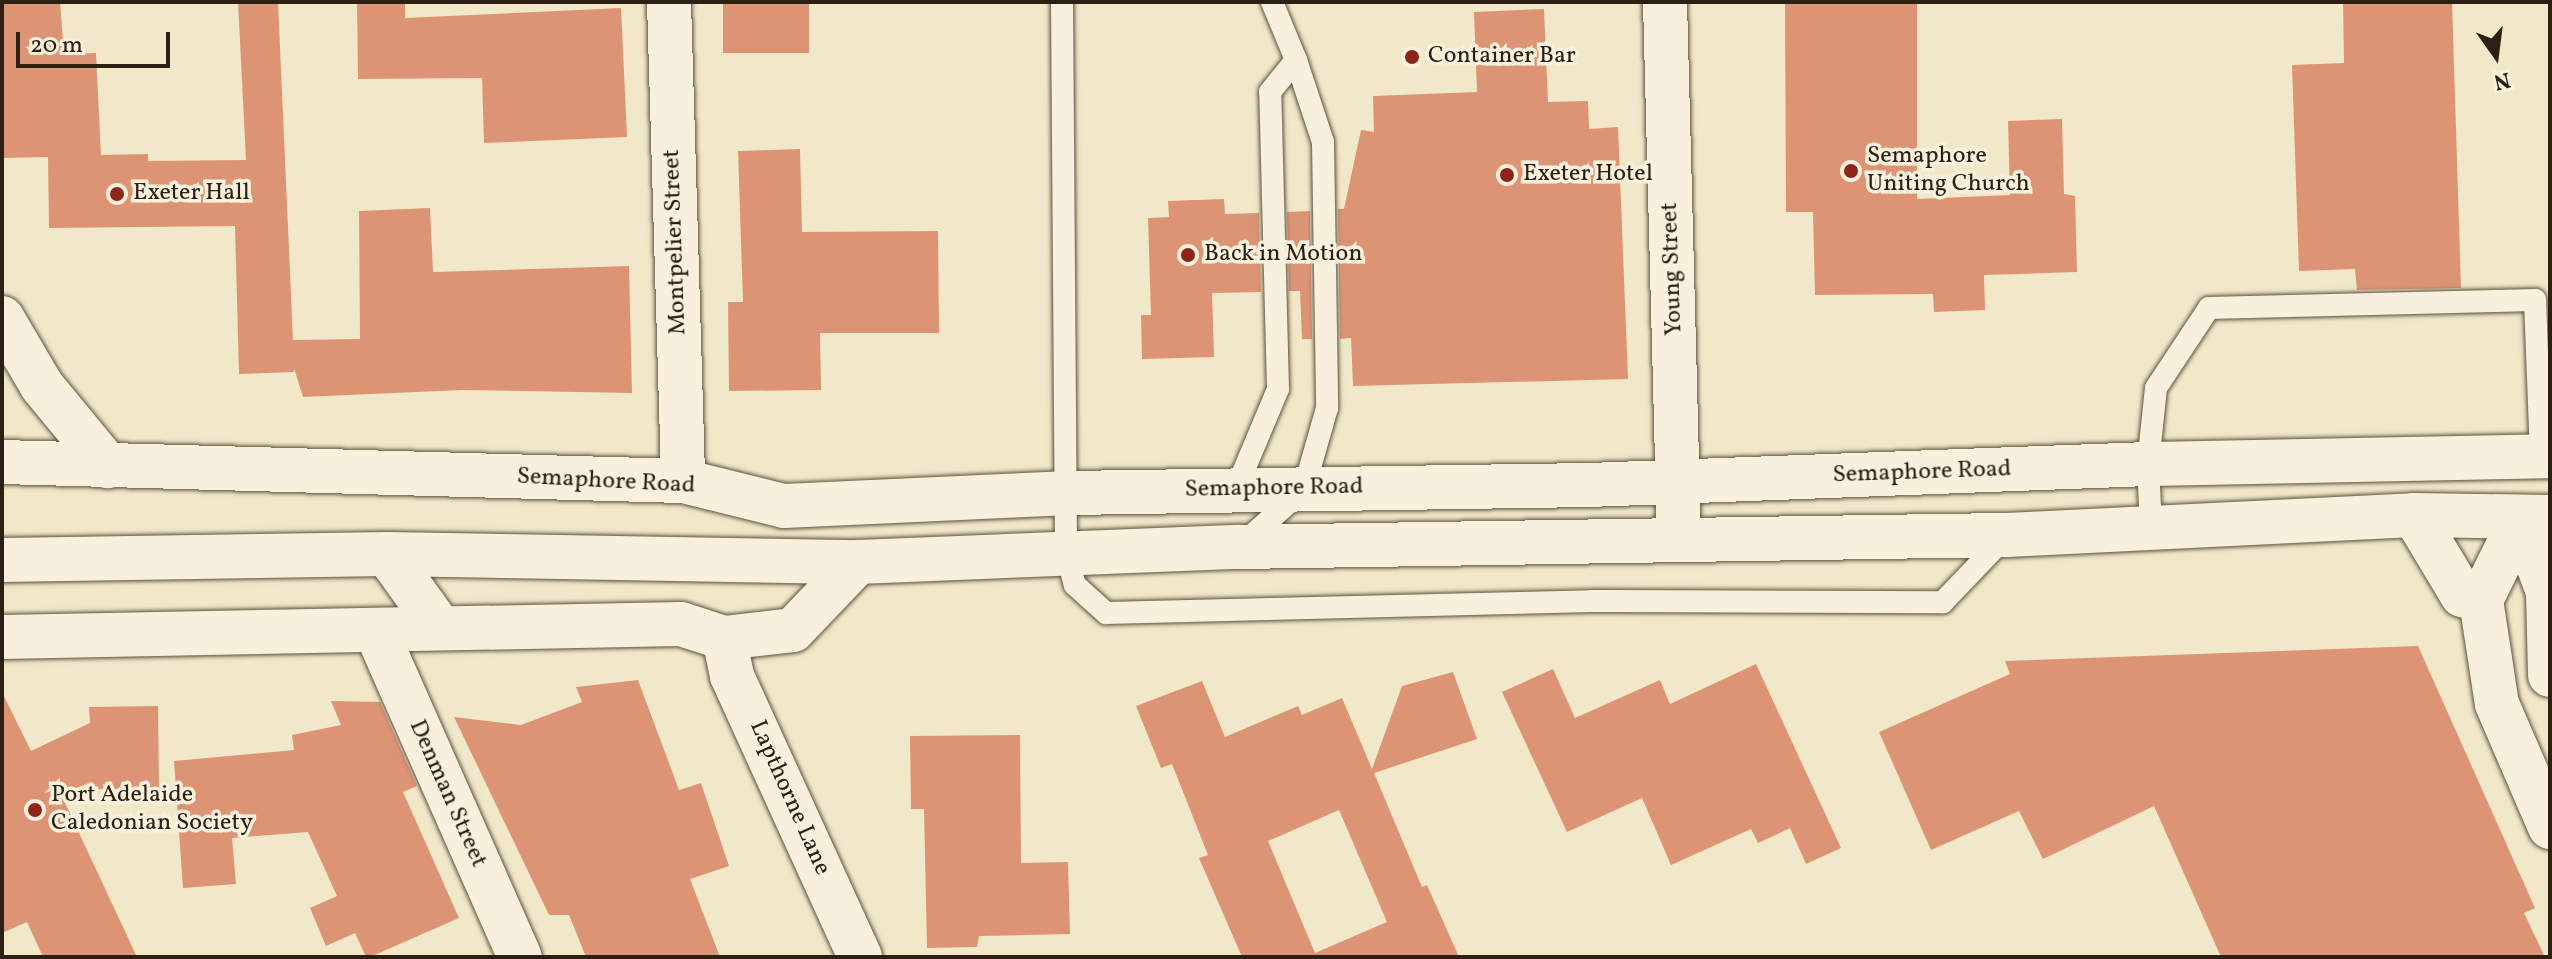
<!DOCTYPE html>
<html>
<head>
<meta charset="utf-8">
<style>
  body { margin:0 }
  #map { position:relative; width:2552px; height:959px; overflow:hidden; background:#f1e8c9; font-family:Vollkorn,serif }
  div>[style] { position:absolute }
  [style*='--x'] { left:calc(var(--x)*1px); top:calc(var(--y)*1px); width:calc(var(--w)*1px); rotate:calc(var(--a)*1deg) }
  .building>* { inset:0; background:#dd9475; transform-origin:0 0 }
  .roads { filter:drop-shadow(0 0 2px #5c5240) drop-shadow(0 0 2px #5c5240) }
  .service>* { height:22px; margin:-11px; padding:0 11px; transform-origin:11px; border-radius:11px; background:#f6f0dc }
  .minor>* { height:44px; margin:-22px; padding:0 22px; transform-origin:22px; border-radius:22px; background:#f6f0dc }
  .tertiary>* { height:44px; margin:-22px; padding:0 22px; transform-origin:22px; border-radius:22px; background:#f6f0dc }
  .secondary>* { height:44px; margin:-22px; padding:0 22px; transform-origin:22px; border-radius:22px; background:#f6f0dc }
  .dots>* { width:22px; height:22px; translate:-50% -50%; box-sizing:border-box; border:4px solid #f6f0dc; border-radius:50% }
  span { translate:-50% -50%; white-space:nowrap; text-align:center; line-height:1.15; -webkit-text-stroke:7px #f6f0dc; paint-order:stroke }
  .poi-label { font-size:24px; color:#2b2013 }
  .left { translate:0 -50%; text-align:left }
  .street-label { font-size:24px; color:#2b2013 }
  .frame { position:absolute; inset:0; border:4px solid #2b2013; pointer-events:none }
  .north { position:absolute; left:2456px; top:16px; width:80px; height:80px; -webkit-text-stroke:6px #f6f0dc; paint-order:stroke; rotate:166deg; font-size:22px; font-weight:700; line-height:32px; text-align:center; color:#2b2013 }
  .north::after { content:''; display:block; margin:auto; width:28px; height:36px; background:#2b2013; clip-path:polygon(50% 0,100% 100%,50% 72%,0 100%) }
  .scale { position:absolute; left:16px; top:32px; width:154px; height:36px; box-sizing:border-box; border:4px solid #2b2013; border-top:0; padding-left:10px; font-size:24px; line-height:28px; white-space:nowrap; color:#2b2013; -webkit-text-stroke:6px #f6f0dc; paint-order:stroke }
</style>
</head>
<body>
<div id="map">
  <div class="building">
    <i style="clip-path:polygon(2px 2px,60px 2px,64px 54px,96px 53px,101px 155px,148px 154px,148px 161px,246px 160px,238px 2px,278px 2px,293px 340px,360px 339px,359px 211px,430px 208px,433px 272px,629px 266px,632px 393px,462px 390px,303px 397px,294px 368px,294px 372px,239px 374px,235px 226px,49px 228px,48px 157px,2px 158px)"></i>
    <i style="clip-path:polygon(357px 2px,405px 2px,405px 18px,621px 8px,627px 137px,484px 143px,482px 78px,358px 79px)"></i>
    <i style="left:723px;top:2px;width:86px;height:51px"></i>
    <i style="clip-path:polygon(1785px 2px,1917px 2px,1917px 199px,2010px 195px,2008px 121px,2062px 119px,2064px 194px,2075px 196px,2077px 272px,1984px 275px,1985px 310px,1934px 312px,1933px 294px,1815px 295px,1813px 212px,1786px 212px)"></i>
    <i style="clip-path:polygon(2343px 2px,2452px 2px,2461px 288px,2357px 290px,2355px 269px,2299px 271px,2292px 65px,2344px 63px)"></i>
    <i style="clip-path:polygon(1544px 9px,1548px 102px,1588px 101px,1589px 129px,1618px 127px,1628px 379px,1353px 386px,1351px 338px,1340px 339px,1338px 209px,1344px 209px,1361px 130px,1374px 132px,1373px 96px,1477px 92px,1474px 12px)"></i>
    <i style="clip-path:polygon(800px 149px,802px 232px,938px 231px,939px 333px,820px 333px,821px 390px,729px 391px,728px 302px,743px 302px,738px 151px)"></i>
    <i style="clip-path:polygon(1224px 199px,1225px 214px,1259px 213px,1261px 292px,1212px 293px,1214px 357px,1142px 359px,1141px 315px,1151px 315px,1148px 218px,1169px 217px,1168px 201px)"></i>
    <i style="clip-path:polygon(1310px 211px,1312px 339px,1302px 339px,1300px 291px,1289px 291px,1287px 212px)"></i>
    <i style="clip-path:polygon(2418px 646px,2535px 908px,2524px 913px,2545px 957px,2221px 957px,2154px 806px,2043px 859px,2019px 811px,1931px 850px,1879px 732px,2010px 674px,2005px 661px)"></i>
    <i style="clip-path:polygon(1756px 664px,1841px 848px,1806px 864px,1790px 828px,1758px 843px,1751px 829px,1671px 865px,1642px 798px,1567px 832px,1502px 692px,1553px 669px,1575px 718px,1660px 680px,1670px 704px)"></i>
    <i style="clip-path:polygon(evenodd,1453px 672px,1477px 739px,1374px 773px,1422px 887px,1427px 885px,1459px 957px,1242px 957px,1199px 858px,1208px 855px,1172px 764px,1161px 768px,1136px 706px,1202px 681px,1225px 737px,1298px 706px,1302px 715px,1342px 698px,1372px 769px,1402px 686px,1453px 672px,1339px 810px,1387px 922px,1315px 953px,1268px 841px,1339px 810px)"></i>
    <i style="clip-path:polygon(638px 680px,679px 790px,701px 783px,729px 866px,690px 879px,720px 957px,586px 957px,569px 915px,549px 915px,454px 717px,521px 725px,582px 702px,576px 687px)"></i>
    <i style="clip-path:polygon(2px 692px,31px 751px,90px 723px,89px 707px,158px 706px,159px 788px,59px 790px,137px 957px,43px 957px,27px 922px,2px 933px)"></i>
    <i style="clip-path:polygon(331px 701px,380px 702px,417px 786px,403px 792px,459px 918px,370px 957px,366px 957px,355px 933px,326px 946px,310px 908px,337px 896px,308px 832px,232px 838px,236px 884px,183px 888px,174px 761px,294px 750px,292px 735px,341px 725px)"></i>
    <i style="clip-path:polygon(1020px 735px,1021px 863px,1068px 862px,1070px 934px,979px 936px,977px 947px,927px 948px,924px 809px,911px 809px,910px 736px)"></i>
  </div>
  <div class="roads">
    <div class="service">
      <i style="--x:1062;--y:2;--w:550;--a:89.58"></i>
      <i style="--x:1066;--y:552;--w:34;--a:75"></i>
      <i style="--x:1075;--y:585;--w:42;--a:42.1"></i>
      <i style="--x:1106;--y:613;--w:486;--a:-1.4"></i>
      <i style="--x:1592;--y:601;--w:351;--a:0.2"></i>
      <i style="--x:1943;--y:602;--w:91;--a:-46.3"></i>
      <i style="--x:1272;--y:2;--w:63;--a:67.5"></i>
      <i style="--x:1236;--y:489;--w:108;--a:-67.2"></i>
      <i style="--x:1278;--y:389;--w:297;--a:-91.5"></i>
      <i style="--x:1270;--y:92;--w:41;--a:-50.9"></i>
      <i style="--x:1296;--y:60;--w:86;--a:71.8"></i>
      <i style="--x:1323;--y:142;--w:266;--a:89.1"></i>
      <i style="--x:1327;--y:408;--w:84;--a:105.9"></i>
      <i style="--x:1304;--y:489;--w:83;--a:138.4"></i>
      <i style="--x:2151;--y:528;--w:64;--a:-92.7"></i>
      <i style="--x:2148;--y:464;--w:76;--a:-84"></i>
      <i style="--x:2156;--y:388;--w:96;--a:-56.5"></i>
      <i style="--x:2209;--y:308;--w:326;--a:-1.4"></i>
      <i style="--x:2535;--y:300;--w:157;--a:87.8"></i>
    </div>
    <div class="minor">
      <i style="--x:669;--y:2;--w:479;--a:88.3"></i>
      <i style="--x:1665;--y:2;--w:535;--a:88.5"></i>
      <i style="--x:387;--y:554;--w:87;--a:54.3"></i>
      <i style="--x:376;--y:631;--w:356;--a:66.2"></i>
      <i style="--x:2;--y:637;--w:679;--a:-1.1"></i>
      <i style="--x:681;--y:624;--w:45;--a:18"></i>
      <i style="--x:724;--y:638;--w:69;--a:-6.6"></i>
      <i style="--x:793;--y:630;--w:94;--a:-46.3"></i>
      <i style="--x:724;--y:638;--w:39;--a:78"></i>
      <i style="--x:732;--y:676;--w:309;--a:65.5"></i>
    </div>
    <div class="tertiary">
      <i style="--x:2414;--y:515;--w:93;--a:59"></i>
      <i style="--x:2462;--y:595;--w:20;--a:15"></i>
      <i style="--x:2521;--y:519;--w:90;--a:116.3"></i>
      <i style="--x:2481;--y:600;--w:105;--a:81.3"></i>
      <i style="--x:2497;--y:704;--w:134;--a:66.7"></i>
      <i style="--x:2521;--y:519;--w:78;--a:69.7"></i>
      <i style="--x:2548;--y:592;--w:83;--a:88.6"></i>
    </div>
    <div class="secondary">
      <i style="--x:2;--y:318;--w:79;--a:59.5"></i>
      <i style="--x:42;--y:386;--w:104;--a:50.5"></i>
      <i style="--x:2;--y:462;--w:681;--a:1.6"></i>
      <i style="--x:683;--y:481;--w:104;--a:13.9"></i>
      <i style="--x:784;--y:506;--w:285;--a:-2.6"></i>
      <i style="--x:1069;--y:493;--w:520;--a:-0.88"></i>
      <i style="--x:1589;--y:485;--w:559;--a:-2.15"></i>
      <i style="--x:2148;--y:464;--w:402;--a:-1.1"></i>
      <i style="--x:2;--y:560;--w:385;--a:-0.9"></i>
      <i style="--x:387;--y:554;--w:471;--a:1"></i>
      <i style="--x:858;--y:562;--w:381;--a:-2.3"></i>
      <i style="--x:1239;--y:547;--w:768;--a:-0.9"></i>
      <i style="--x:2007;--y:535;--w:407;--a:-2.8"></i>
      <i style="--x:2414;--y:515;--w:136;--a:0.8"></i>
    </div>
  </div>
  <div class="dots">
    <i style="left:1412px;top:57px;background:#8f2418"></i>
    <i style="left:1851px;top:171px;background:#8f2418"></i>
    <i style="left:1507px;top:175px;background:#8f2418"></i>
    <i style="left:117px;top:194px;background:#8f2418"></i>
    <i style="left:1188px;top:255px;background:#8f2418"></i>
    <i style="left:35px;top:810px;background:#8f2418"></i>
  </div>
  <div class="poi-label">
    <span class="left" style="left:1428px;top:57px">Container Bar</span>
    <span class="left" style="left:1867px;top:171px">Semaphore<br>Uniting Church</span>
    <span class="left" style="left:1523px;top:175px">Exeter Hotel</span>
    <span class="left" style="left:133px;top:194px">Exeter Hall</span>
    <span class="left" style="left:1204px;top:255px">Back in Motion</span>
    <span class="left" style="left:51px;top:810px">Port Adelaide<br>Caledonian Society</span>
  </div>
  <div class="street-label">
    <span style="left:676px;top:242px;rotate:-92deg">Montpelier Street</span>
    <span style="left:1673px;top:269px;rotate:-92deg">Young Street</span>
    <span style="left:1922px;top:473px;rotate:-2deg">Semaphore Road</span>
    <span style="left:606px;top:482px;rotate:3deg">Semaphore Road</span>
    <span style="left:1274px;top:489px;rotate:-1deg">Semaphore Road</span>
    <span style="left:447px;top:794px;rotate:66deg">Denman Street</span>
    <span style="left:789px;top:798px;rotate:66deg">Lapthorne Lane</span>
  </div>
  <div class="frame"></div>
  <div class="north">N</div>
  <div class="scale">20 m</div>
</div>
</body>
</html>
